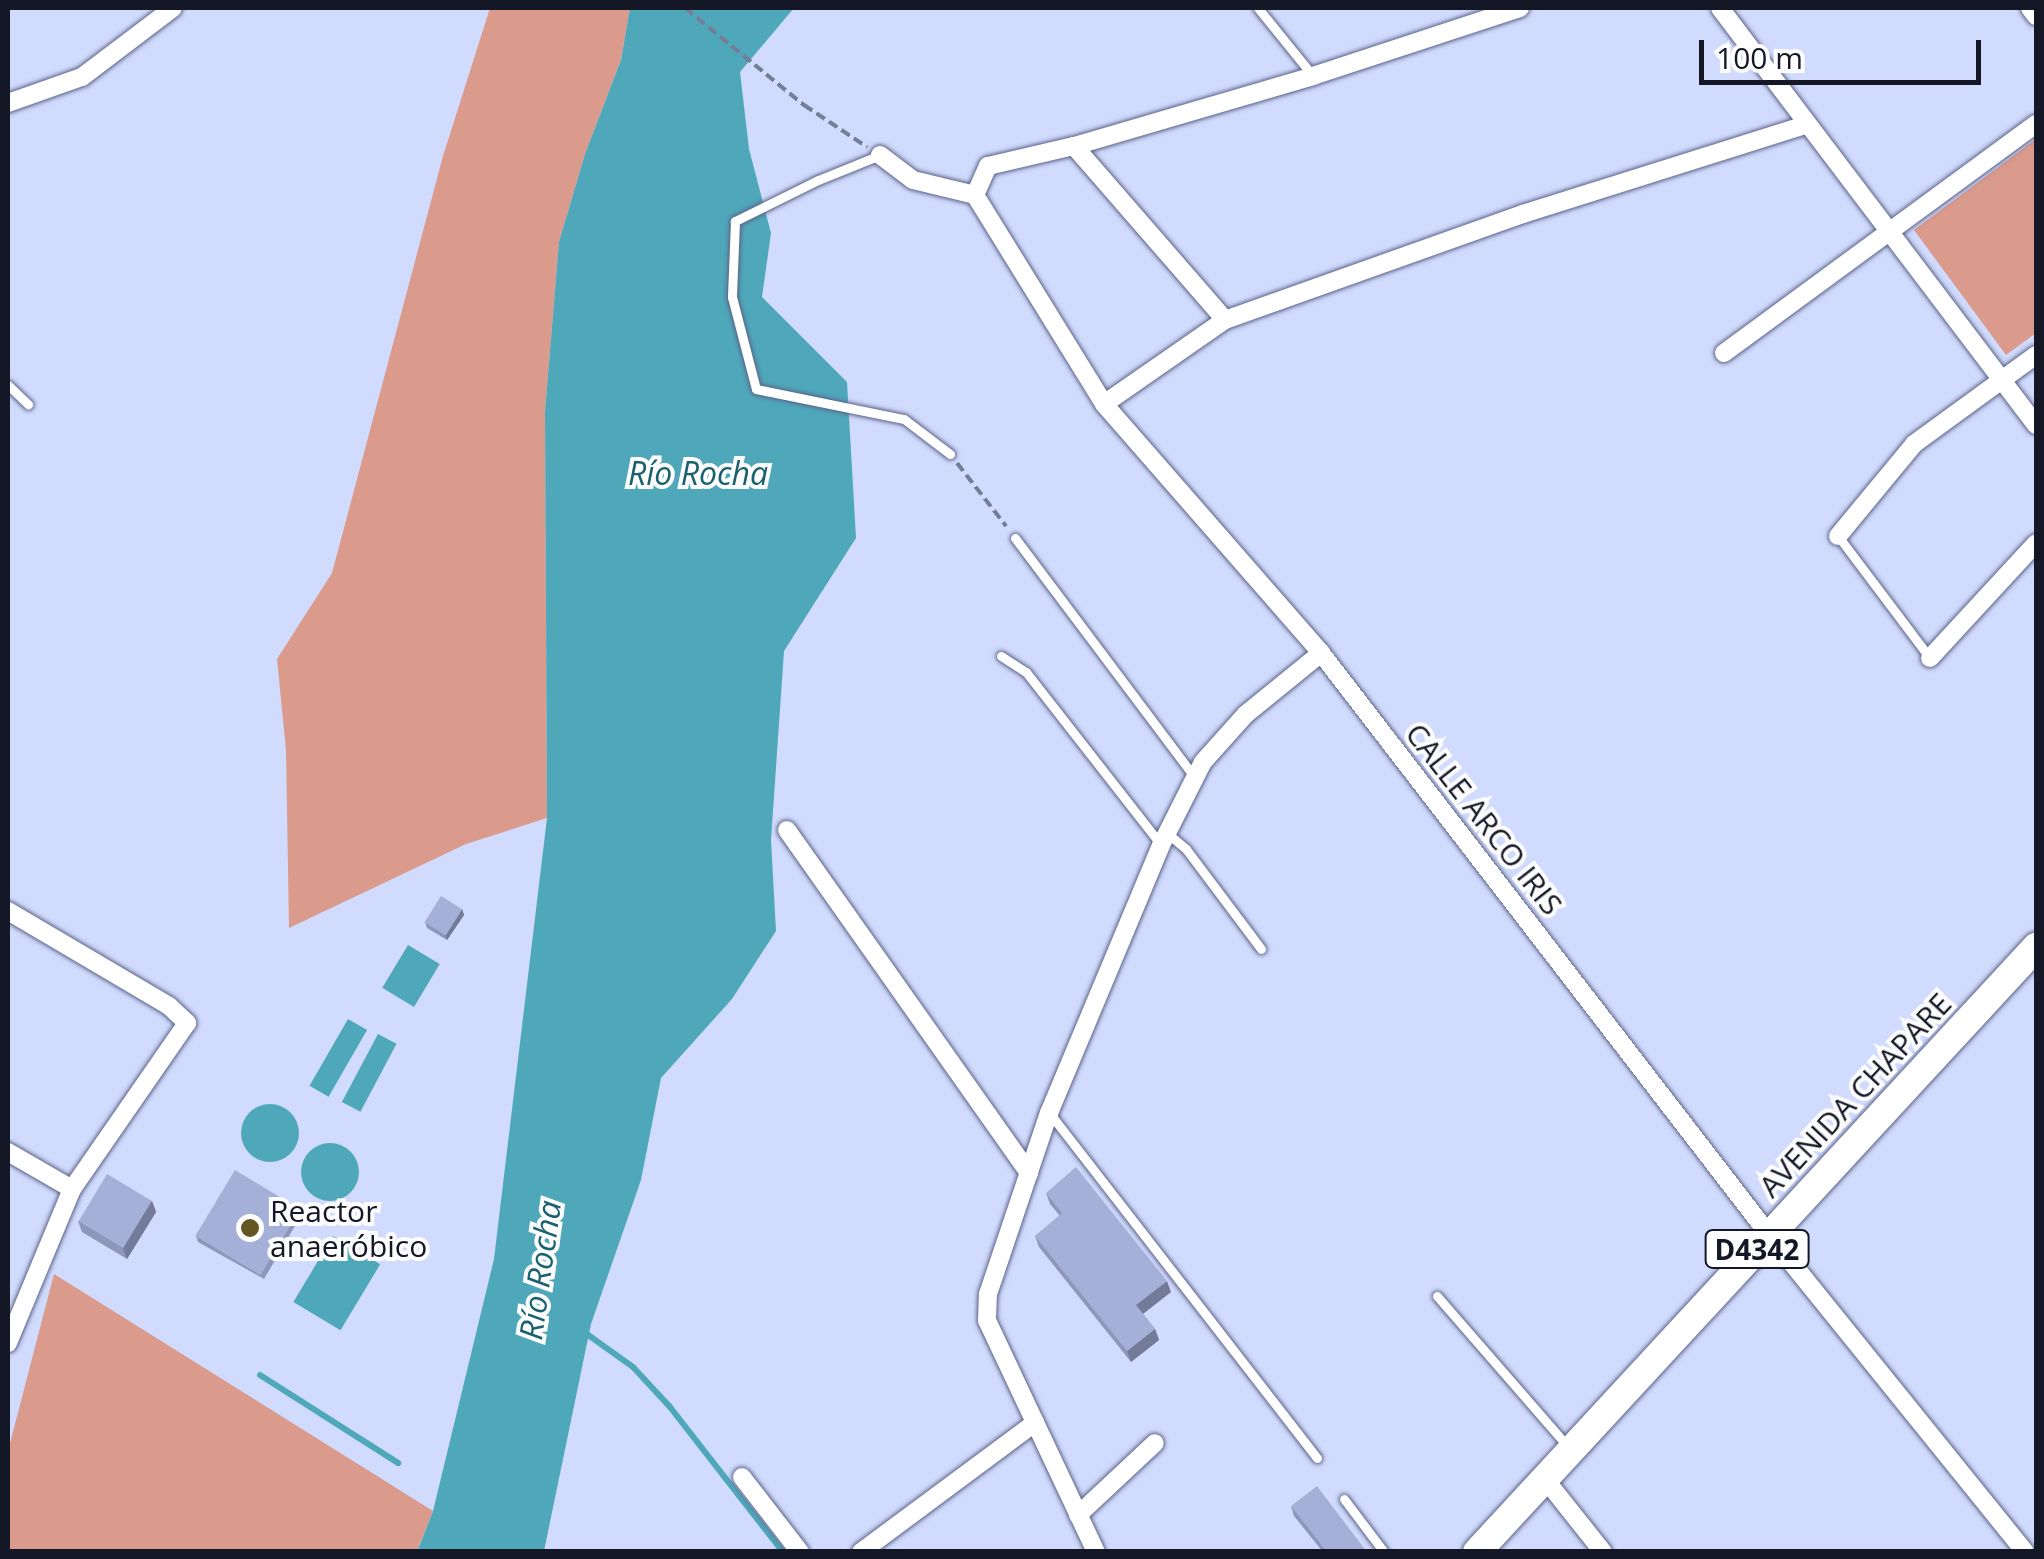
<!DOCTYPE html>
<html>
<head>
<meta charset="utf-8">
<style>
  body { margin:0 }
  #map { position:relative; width:2044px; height:1559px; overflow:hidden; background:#d1dbfd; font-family:"Open Sans",sans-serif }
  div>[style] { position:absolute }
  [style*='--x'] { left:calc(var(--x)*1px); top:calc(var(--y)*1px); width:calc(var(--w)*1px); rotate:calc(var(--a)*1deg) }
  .green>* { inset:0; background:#da9a8c }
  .water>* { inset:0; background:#4fa8ba; transform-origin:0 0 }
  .round { border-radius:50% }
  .stream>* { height:6px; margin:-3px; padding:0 3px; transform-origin:3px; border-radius:3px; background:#4fa8ba }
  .path>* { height:4px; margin-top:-2px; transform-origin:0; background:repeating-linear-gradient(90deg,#767e97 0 10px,transparent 0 15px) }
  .roads { filter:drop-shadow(0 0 2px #5a6388) drop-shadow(0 0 2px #5a6388) }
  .service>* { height:9px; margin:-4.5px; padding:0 4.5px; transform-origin:4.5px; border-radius:4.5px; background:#fff }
  .minor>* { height:18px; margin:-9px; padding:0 9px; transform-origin:9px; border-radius:9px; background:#fff }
  .primary>* { height:28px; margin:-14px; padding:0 14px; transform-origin:14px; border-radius:14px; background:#fff }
  .wall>* { inset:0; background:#8e97bb }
  .shaded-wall>* { inset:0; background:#747b98; transform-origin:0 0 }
  .building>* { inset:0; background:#a5b0d9; transform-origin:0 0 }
  .dots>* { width:28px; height:28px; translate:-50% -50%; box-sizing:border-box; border:5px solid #fdfdfd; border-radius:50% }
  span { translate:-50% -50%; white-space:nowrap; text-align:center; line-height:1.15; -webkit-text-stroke:8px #fdfdfd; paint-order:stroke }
  .shield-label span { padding:2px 8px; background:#fdfdfd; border:2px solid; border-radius:8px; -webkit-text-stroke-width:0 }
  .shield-label { font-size:28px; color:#131726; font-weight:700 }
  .street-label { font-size:30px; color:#131726 }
  .poi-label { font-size:30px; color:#131726 }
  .left { translate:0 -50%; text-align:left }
  .water-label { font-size:32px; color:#19616f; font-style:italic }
  .frame { position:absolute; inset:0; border:10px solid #131726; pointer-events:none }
  .scale { position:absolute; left:1699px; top:40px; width:282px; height:45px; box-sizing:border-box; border:5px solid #131726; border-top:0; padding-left:12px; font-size:30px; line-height:35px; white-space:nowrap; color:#131726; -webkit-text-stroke:8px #fdfdfd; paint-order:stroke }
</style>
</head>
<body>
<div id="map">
  <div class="green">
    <i style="clip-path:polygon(490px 8px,630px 8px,621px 60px,585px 154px,559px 242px,545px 411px,547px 818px,466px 844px,289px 928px,286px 750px,277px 659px,332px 573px,443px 156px)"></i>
    <i style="clip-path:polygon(2036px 139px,2036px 333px,2006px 355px,1914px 230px)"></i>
    <i style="clip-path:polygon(54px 1274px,433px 1511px,417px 1551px,8px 1552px,8px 1451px)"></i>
  </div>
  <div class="water">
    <i style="clip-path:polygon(630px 8px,794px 8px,740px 72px,749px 149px,771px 233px,762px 297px,847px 382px,856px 538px,784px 651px,771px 840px,776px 931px,732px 999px,661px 1078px,641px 1180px,591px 1324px,544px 1551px,417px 1552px,433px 1511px,494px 1259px,547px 818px,545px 411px,559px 242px,585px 154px,621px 60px)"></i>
    <i style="left:408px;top:945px;width:37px;height:50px;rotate:31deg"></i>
    <i style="left:348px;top:1019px;width:22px;height:77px;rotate:30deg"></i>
    <i style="left:378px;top:1034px;width:21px;height:77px;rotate:28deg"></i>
    <i class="round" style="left:241px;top:1104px;width:58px;height:58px"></i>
    <i class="round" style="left:301px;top:1143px;width:58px;height:58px"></i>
    <i style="left:333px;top:1236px;width:55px;height:77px;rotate:31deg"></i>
  </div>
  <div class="stream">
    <i style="--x:584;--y:1332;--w:60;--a:35.5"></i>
    <i style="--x:633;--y:1367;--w:54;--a:47.2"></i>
    <i style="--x:670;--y:1407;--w:184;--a:52.1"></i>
    <i style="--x:260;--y:1375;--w:164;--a:32.5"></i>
  </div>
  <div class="path">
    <i style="--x:685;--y:8;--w:154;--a:39.2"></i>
    <i style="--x:804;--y:105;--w:76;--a:33.7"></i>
    <i style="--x:957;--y:463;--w:80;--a:52.1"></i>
  </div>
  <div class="roads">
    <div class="service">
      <i style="--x:1258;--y:8;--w:87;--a:51"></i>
      <i style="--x:880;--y:155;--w:67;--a:158"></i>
      <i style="--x:818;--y:180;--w:93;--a:153.7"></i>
      <i style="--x:735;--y:221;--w:76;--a:92.3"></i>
      <i style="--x:732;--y:297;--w:95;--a:75.4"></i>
      <i style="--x:756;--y:389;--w:151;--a:11.5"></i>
      <i style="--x:904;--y:419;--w:58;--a:37.3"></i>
      <i style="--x:8;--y:385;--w:28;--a:44"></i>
      <i style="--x:1838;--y:536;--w:153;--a:53"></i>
      <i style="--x:1015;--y:538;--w:300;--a:53.1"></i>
      <i style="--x:1001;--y:656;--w:30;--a:33"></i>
      <i style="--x:1026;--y:672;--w:219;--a:52"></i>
      <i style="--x:1167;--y:833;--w:25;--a:40"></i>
      <i style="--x:1186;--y:849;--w:125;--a:53.1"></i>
      <i style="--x:1051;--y:1115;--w:434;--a:52.2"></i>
      <i style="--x:1437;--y:1296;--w:201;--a:49"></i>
      <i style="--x:1344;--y:1499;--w:66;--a:53"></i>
    </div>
    <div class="minor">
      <i style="--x:1720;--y:8;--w:523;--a:52.85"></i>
      <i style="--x:2030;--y:8;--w:10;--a:53"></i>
      <i style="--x:8;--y:103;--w:78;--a:-19.4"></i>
      <i style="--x:82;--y:77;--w:114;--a:-37.2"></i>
      <i style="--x:1074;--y:146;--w:230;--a:49"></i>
      <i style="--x:880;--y:155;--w:41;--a:37.1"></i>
      <i style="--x:913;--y:180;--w:64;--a:13.6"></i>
      <i style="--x:975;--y:195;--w:246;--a:58.3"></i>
      <i style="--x:1104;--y:404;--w:330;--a:48.9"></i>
      <i style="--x:1321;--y:653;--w:736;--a:52.4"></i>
      <i style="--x:1770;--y:1236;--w:406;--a:51.1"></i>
      <i style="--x:975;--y:195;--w:32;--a:-66"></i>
      <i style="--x:988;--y:166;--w:88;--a:-13.1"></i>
      <i style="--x:1074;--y:146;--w:249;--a:-16.3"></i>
      <i style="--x:1313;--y:76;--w:218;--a:-18.2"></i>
      <i style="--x:1724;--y:353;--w:387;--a:-36.3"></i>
      <i style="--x:1104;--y:404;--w:147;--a:-34.8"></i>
      <i style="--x:1225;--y:320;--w:316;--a:-19.6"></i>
      <i style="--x:1523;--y:214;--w:297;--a:-17.5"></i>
      <i style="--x:1838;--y:536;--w:119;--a:-50.4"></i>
      <i style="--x:1914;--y:444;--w:151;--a:-36.1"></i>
      <i style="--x:1930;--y:658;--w:156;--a:-47.3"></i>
      <i style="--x:787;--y:830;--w:420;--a:54.8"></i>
      <i style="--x:8;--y:911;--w:187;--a:30.5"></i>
      <i style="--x:169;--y:1006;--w:25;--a:43"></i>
      <i style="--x:187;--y:1023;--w:202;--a:124.7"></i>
      <i style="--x:72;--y:1189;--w:167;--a:112.6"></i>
      <i style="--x:8;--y:1152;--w:74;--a:30"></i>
      <i style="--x:742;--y:1477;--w:95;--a:52.3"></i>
      <i style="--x:1545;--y:1479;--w:93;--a:51.5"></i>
      <i style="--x:1078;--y:1515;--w:105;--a:-43.1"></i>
      <i style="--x:861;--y:1552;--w:217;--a:-36.6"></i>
      <i style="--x:1096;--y:1552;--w:256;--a:-115.2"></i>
      <i style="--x:987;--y:1320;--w:26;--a:-88"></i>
      <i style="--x:988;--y:1294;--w:191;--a:-71.4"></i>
      <i style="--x:1049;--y:1113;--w:290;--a:-67.3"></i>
      <i style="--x:1161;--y:845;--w:93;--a:-63.2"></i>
      <i style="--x:1203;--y:762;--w:64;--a:-48.1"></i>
      <i style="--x:1246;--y:714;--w:97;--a:-39.1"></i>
    </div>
    <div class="primary">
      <i style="--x:1477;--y:1552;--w:824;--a:-47.26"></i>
    </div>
  </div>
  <div class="wall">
    <i style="clip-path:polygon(462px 909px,464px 915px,447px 940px,427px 928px,425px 922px)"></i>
    <i style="clip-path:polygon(1046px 1193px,1171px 1292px,1143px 1314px,1155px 1329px,1159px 1340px,1131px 1362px,1039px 1247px,1035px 1236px,1060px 1216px,1050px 1204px)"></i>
    <i style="clip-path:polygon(152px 1201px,156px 1212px,127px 1259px,82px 1232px,78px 1221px)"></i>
    <i style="clip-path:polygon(300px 1209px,302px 1214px,264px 1279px,198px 1242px,196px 1236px)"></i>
    <i style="clip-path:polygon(1291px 1506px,1367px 1552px,1323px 1552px,1294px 1516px)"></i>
  </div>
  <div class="shaded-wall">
    <i style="clip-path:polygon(462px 909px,464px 915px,447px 940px,445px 935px)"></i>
    <i style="clip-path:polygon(152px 1201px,156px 1212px,127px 1259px,123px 1248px)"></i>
    <i style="left:300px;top:1209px;width:5px;height:75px;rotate:68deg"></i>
    <i style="clip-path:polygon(1167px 1281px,1171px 1292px,1140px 1316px,1136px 1305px)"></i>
    <i style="clip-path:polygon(1155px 1329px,1159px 1340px,1131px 1362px,1127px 1351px)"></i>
  </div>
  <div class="building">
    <i style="left:441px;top:896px;width:25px;height:31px;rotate:32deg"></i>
    <i style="clip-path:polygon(1076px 1167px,1167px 1281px,1136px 1305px,1155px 1329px,1127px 1351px,1035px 1236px,1062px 1213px,1046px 1193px)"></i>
    <i style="left:235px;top:1170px;width:76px;height:77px;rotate:31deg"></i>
    <i style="left:107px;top:1174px;width:52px;height:55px;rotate:31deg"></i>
    <i style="clip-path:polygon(1317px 1486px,1367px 1552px,1327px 1552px,1291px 1506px)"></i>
  </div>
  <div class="dots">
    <i style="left:250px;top:1228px;background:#645522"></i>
  </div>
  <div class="shield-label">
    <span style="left:1757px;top:1249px">D4342</span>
  </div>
  <div class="street-label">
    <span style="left:1484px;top:819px;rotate:52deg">CALLE ARCO IRIS</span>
    <span style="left:1855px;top:1095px;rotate:-47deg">AVENIDA CHAPARE</span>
  </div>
  <div class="poi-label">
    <span class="left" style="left:270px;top:1228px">Reactor<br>anaeróbico</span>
  </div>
  <div class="water-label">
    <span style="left:698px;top:473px">Río Rocha</span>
    <span style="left:540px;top:1270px;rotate:-82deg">Río Rocha</span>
  </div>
  <div class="frame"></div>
  <div class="scale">100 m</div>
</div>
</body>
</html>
